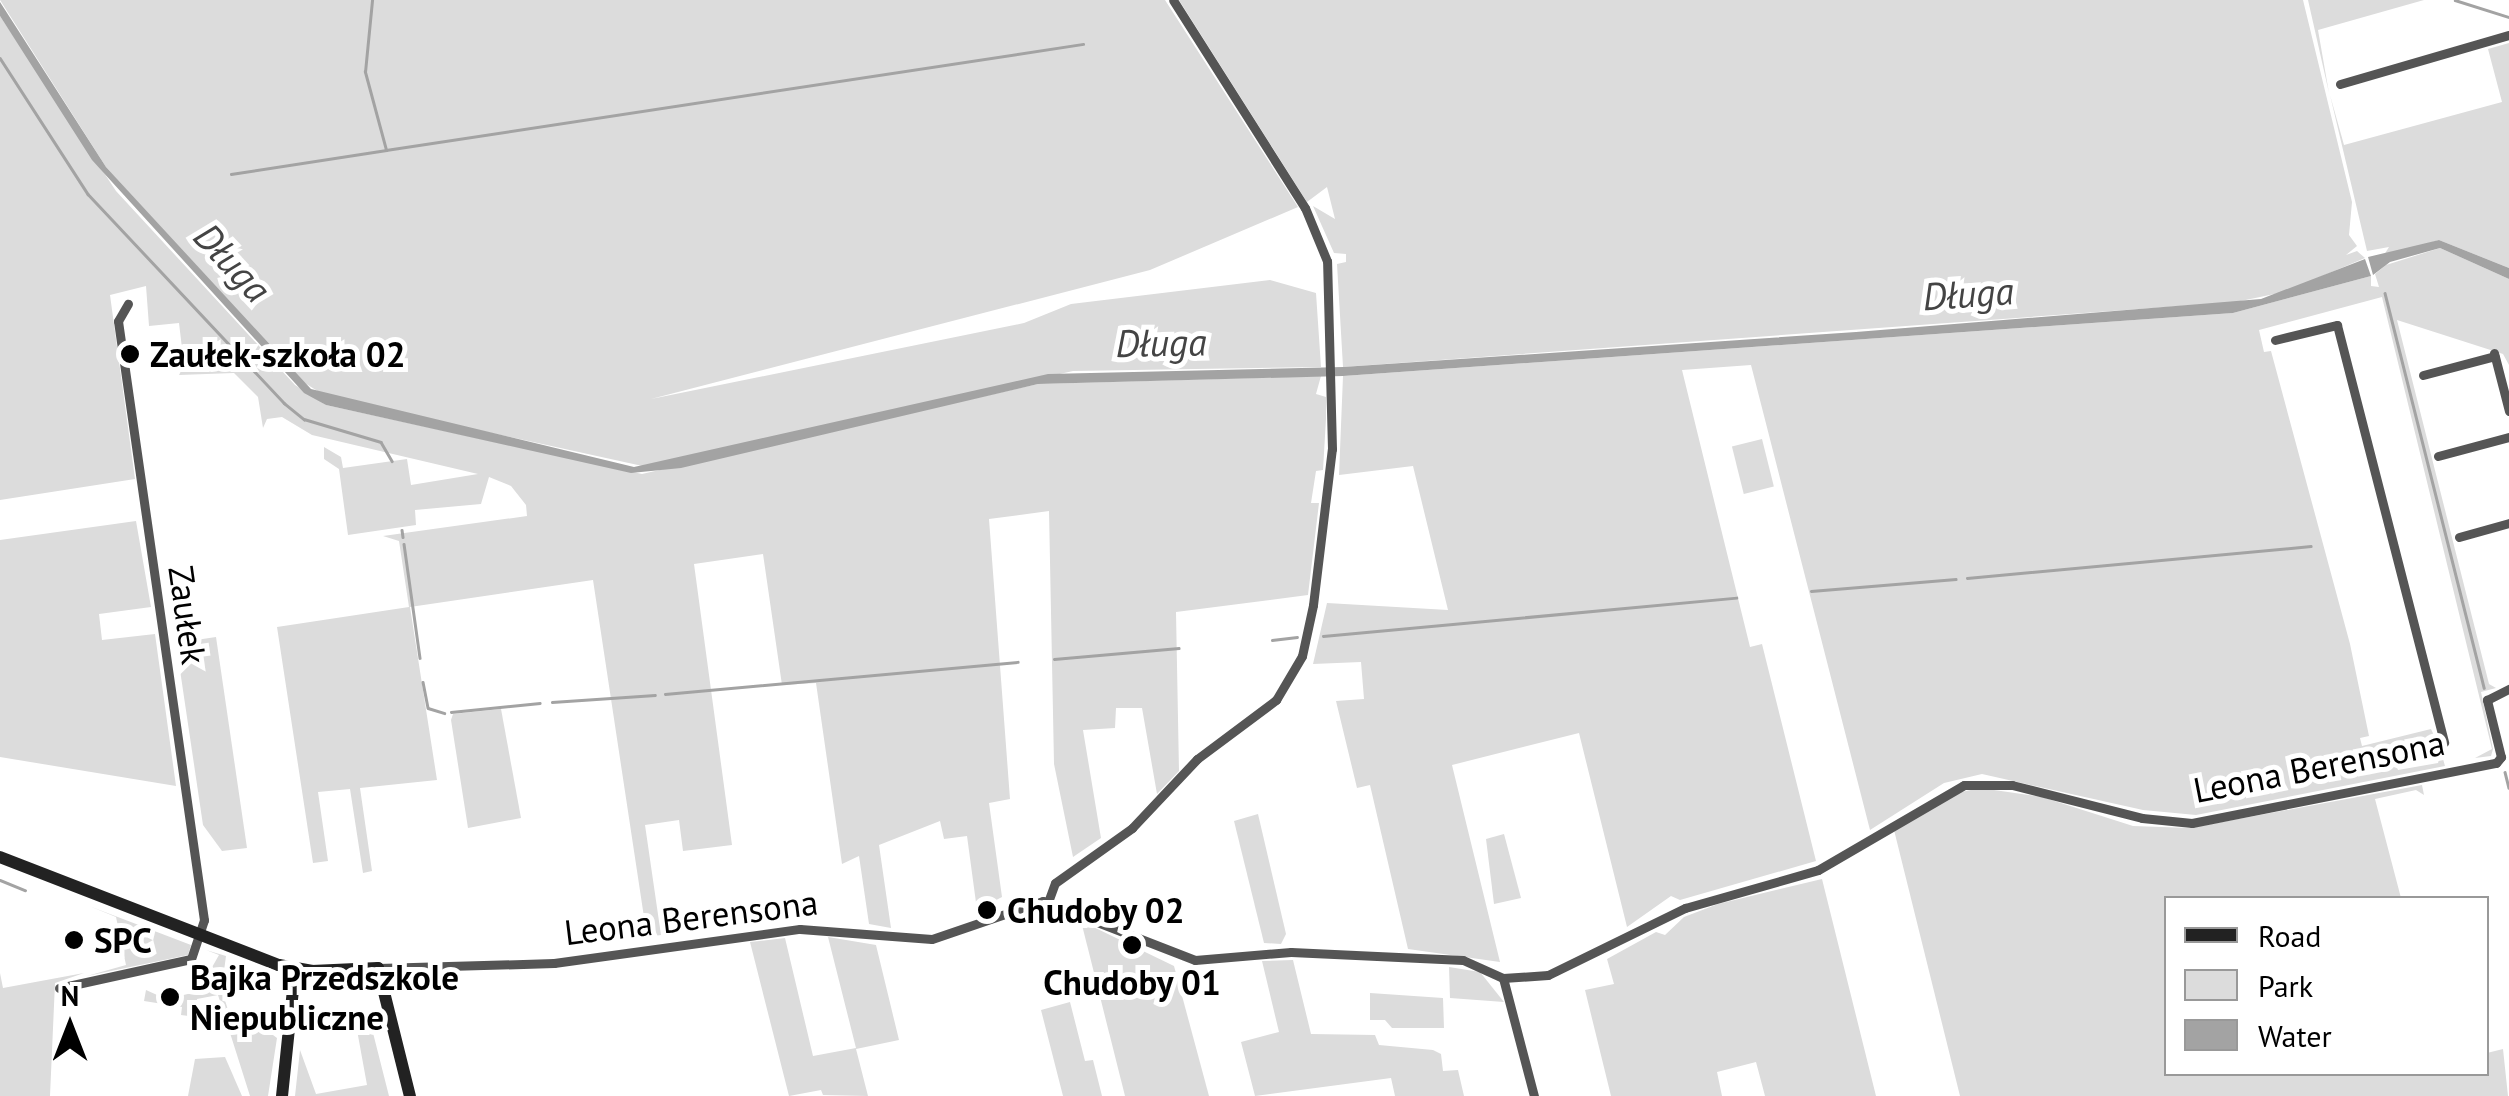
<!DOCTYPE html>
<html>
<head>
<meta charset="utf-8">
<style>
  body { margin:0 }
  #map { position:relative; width:2509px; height:1096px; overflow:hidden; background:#fff; font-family:"PT Sans",sans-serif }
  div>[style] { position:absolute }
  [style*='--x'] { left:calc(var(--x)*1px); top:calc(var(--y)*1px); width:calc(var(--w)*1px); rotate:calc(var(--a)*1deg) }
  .green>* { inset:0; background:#dcdcdc; transform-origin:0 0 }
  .water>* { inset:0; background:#a3a3a3 }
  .stream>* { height:2.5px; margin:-1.25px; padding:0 1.25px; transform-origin:1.25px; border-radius:1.25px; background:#a3a3a3 }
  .street>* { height:9px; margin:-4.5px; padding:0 4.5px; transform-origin:4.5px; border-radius:4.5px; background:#555 }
  .secondary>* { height:12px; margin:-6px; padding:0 6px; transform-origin:6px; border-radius:6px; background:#222 }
  .dots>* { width:28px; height:28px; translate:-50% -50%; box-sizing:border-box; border:5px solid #fff; border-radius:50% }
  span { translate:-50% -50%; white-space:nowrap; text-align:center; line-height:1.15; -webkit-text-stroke:10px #fff; paint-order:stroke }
  .poi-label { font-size:35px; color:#000; font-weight:700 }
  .left { translate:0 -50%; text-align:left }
  .street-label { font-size:35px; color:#000 }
  .water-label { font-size:38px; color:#444; font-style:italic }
  .legend { position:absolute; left:2164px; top:896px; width:325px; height:180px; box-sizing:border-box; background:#fff; border:2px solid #999; margin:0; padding:12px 18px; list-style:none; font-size:30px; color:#000 }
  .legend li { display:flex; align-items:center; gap:20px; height:50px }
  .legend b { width:50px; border:2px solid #999 }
  .north { position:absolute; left:20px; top:976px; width:100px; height:100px; -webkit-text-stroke:8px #fff; paint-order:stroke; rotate:0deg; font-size:28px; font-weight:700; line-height:40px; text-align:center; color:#000 }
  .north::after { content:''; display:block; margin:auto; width:35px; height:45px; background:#000; clip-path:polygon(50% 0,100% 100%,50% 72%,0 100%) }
</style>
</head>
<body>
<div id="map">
  <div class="green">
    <i style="clip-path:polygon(0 0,1165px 0,1298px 207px,1150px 270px,651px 399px,1024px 323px,1071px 304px,1270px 280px,1316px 293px,1321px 367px,1073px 371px,647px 467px,327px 397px,300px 380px,106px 167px)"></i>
    <i style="clip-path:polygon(1179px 0,2303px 0,2352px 202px,2349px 235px,2357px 246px,2346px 255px,2357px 251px,2365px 258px,2284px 292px,2236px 302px,1343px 367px,1337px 264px,1346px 262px,1346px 254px,1334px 253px,1313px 206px,1335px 219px,1327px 187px,1307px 202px)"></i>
    <i style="clip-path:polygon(2308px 0,2424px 0,2318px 30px,2329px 93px)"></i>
    <i style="clip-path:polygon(0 16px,116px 191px,295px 385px,326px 405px,642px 474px,1038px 384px,1321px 376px,1316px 394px,1326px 397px,1326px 419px,1323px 470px,1316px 471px,1311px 503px,1319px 503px,1308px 595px,1176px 612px,1179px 771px,1157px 794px,1142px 708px,1116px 708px,1115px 728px,1083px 730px,1101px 838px,1073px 857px,1054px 764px,1049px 511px,989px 519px,1010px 799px,989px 803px,1002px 897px,977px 910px,967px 836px,944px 839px,940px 821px,879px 845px,891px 928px,869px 924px,859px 856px,842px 864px,816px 683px,782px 685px,763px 554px,694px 564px,732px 845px,683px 851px,679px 820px,645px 825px,661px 935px,647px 937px,593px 580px,410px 607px,437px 780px,360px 788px,372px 871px,363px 873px,350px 789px,318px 792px,328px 861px,313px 863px,277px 627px,409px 607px,399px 541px,383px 536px,527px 516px,526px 505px,511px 486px,489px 477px,481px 504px,415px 510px,416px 525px,348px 535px,339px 469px,324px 459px,324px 447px,341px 457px,343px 468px,407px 459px,411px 485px,478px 474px,312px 435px,282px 417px,267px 419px,263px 428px,258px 397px,234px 373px,179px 375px,184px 365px,179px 323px,149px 326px,146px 286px,110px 295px,135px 479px,0 500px)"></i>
    <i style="clip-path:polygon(2509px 43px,2509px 268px,2439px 240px,2393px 254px,2384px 255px,2389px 247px,2367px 251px,2330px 95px,2344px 145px,2502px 102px,2488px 49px)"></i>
    <i style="clip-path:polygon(2440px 248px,2509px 279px,2509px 365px,2503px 354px,2397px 320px,2489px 684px,2496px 688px,2481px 692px,2493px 749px,2491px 756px,2475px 758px,2492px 749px,2382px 297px,2259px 330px,2264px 352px,2271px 351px,2350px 644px,2369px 736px,2360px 738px,2362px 746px,2431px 729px,2439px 746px,2419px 740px,2423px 757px,2403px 764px,2412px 759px,2409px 745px,2382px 751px,2385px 766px,2395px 762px,2398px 770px,2438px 763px,2441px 752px,2445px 766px,2196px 815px,2143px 810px,1982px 774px,1944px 783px,1870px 830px,1751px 365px,1682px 370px,1750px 647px,1762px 644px,1816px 861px,1680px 900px,1671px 896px,1627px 927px,1579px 733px,1452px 765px,1500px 962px,1408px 949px,1370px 785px,1357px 788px,1336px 701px,1364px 699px,1361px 662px,1313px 664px,1327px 603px,1448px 610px,1413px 466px,1339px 475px,1343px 376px,2233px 313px,2371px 276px,2371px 286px,2379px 287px,2375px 274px,2386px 265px)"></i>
    <i style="left:1762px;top:439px;width:49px;height:31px;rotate:76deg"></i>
    <i style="clip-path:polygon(136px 521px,151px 607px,99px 614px,102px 640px,155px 634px,176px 786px,0 757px,0 540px)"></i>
    <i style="clip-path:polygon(216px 637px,247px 848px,222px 851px,203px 825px,176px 643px)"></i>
    <i style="clip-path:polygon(501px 709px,521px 818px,468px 828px,451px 720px,453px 714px)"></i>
    <i style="clip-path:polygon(2422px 785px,2424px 795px,2416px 790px,2375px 799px,2401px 898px,2166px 898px,2166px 1074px,2486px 1074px,2487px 1053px,2503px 1049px,2508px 1096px,1960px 1096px,1894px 830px,1957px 793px,1980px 788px,2042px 797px,2133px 826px,2190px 828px)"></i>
    <i style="clip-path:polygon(1258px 814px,1286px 934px,1281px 944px,1264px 943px,1234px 821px)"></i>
    <i style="clip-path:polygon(1504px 834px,1521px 898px,1494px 904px,1486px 839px)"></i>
    <i style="clip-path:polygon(1822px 879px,1876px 1096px,1765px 1096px,1756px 1062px,1717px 1072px,1722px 1096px,1611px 1096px,1585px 990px,1614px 984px,1607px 959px,1656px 932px,1665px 935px,1684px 917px,1718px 904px)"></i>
    <i style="clip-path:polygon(89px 906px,191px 945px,188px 955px,87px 976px,126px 965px,116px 917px)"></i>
    <i style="clip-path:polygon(1081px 921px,1174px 966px,1209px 1096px,1125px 1096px)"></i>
    <i style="clip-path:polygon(828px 937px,876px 945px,899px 1040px,856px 1049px,868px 1096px,823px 1095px,821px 1090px,789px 1096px,750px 942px,785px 938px,813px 1056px,856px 1048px)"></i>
    <i style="clip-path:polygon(206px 950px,226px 956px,222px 986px,230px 990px,223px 994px,234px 1029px,261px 1026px,277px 1038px,268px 1096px,250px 1096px,218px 995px,197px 999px,196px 1017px,181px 1015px,182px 1007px,144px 1001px,146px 990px,166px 999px,214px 988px,217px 971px,211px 969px,219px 955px)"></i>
    <i style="clip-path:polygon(1293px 960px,1311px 1034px,1375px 1035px,1379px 1045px,1433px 1050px,1441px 1054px,1443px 1071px,1458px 1070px,1464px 1096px,1395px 1096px,1391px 1078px,1255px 1096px,1241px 1042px,1279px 1032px,1262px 961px)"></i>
    <i style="clip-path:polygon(1449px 967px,1480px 972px,1504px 1002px,1450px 998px)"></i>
    <i style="clip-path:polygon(0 973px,3px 988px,84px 973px,55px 983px,50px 1096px,0 1096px)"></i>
    <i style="clip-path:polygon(1370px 993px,1443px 998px,1444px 1028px,1392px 1028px,1385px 1020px,1370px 1020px)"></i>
    <i style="clip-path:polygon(1070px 1002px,1085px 1061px,1093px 1060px,1102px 1096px,1063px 1096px,1041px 1010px)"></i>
    <i style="clip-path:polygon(371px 1025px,389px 1096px,295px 1096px,300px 1050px,316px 1094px,367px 1085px,357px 1030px)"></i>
    <i style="clip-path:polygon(225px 1057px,242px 1096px,188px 1096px,195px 1059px)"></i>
  </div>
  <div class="water">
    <i style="clip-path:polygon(0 2px,106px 167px,311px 389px,634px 467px,1048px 374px,1343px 367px,1856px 332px,2261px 299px,2365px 259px,2371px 276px,2233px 313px,1343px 376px,1038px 384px,681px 468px,631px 473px,326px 405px,304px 393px,92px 160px,0 16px)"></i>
    <i style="clip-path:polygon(2439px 240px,2509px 268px,2509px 279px,2440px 248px,2390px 262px,2373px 275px,2368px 257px)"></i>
  </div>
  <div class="stream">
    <i style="--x:2455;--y:0;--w:57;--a:17.5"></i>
    <i style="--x:0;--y:58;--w:162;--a:57.1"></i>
    <i style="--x:88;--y:194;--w:287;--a:46.8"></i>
    <i style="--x:284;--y:403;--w:26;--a:39"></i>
    <i style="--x:304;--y:419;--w:80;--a:16.6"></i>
    <i style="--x:381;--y:442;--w:22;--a:60"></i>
    <i style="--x:386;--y:150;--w:705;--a:-8.65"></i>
    <i style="--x:231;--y:174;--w:157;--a:-8.8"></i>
    <i style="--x:386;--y:150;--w:81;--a:-105.1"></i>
    <i style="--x:365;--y:72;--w:72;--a:-84.4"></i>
    <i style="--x:2385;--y:293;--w:407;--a:75.9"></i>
    <i style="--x:402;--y:530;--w:7;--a:82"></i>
    <i style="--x:404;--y:544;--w:115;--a:82"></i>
    <i style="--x:1967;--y:578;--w:345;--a:-5.3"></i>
    <i style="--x:1811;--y:591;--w:145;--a:-4.7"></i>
    <i style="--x:1323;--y:636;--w:415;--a:-5.3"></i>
    <i style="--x:1272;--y:640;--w:25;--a:-7"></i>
    <i style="--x:1054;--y:659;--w:125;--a:-5"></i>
    <i style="--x:423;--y:682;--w:26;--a:79"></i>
    <i style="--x:428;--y:708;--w:17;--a:17"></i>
    <i style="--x:665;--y:694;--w:354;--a:-5.2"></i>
    <i style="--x:552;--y:702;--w:103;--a:-3.9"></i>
    <i style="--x:451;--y:712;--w:89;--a:-5.8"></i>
    <i style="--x:2505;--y:772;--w:16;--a:76"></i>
    <i style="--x:0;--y:880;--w:27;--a:22"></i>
  </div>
  <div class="street">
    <i style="--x:2340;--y:84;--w:176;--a:-16.2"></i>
    <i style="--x:2275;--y:340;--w:64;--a:-13.6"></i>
    <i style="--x:2337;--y:325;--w:431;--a:75.6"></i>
    <i style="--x:2494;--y:353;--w:60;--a:75.5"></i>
    <i style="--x:2423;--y:375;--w:74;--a:-14.8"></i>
    <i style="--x:2438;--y:456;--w:73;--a:-15"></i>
    <i style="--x:2459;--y:537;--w:52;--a:-15.6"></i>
    <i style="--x:1048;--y:902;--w:20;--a:-70"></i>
    <i style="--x:1055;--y:883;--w:95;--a:-35.5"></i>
    <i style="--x:1132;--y:828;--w:95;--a:-46.7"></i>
    <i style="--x:1197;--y:759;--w:99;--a:-36.8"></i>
    <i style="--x:1276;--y:700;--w:51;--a:-59.4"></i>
    <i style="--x:1302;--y:656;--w:52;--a:-77.8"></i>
    <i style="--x:1313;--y:605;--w:157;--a:-83.1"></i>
    <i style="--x:1332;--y:449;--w:188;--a:-91.5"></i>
    <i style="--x:1327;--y:261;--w:57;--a:-112.5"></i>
    <i style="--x:1305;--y:208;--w:246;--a:-122.4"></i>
    <i style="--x:378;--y:968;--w:176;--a:-1.6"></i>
    <i style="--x:554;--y:963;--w:248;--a:-7.9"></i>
    <i style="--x:800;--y:929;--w:132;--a:4.3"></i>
    <i style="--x:932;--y:939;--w:117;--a:-18.9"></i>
    <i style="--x:1043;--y:901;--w:163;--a:21.2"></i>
    <i style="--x:1195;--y:960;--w:96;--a:-4.8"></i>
    <i style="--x:1291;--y:952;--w:172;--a:2.7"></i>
    <i style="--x:1463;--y:960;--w:44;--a:24.2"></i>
    <i style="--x:1503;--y:978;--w:45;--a:-3.8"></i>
    <i style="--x:1548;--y:975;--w:153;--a:-26.1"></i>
    <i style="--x:1685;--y:908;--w:138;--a:-15.9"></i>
    <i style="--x:1818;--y:870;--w:169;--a:-30.2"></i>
    <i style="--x:1964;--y:785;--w:48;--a:0"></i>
    <i style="--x:2012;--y:785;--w:134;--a:14.2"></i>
    <i style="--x:2142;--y:818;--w:50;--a:5.7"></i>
    <i style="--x:2192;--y:823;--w:310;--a:-11.2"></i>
    <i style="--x:2496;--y:763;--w:8;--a:-50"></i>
    <i style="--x:2501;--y:757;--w:59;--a:-103.8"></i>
    <i style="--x:2487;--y:700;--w:25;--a:-27"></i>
    <i style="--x:1503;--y:978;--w:122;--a:75.3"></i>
    <i style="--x:59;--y:988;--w:135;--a:-12.4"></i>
    <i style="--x:191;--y:959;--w:41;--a:-71.6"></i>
    <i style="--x:204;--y:920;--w:605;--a:-98.17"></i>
    <i style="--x:118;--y:321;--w:20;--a:-60"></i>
  </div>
  <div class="secondary">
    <i style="--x:0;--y:857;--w:299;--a:21.2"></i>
    <i style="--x:279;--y:965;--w:34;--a:10"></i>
    <i style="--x:312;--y:971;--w:66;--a:-2.6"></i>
    <i style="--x:378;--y:968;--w:132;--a:76"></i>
    <i style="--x:282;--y:1096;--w:107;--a:-84.1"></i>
  </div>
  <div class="dots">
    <i style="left:130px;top:354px;background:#000"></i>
    <i style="left:987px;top:910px;background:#000"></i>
    <i style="left:74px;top:940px;background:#000"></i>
    <i style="left:1132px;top:945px;background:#000"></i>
    <i style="left:170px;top:997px;background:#000"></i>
  </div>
  <div class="poi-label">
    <span class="left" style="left:150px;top:354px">Zaułek-szkoła 02</span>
    <span class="left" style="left:1007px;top:910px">Chudoby 02</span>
    <span class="left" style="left:94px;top:940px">SPC</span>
    <span class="left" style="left:190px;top:997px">Bajka Przedszkole<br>Niepubliczne</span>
    <span style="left:1132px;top:982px">Chudoby 01</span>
  </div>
  <div class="street-label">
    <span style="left:188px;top:615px;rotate:82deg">Zaułek</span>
    <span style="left:2319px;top:766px;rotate:-11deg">Leona Berensona</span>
    <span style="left:691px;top:917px;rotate:-7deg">Leona Berensona</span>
  </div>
  <div class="water-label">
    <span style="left:233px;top:262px;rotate:47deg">Długa</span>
    <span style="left:1968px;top:293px;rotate:-4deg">Długa</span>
    <span style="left:1161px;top:342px;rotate:-1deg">Długa</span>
  </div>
  <ul class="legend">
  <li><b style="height:12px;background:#222"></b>Road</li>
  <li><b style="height:28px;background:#dcdcdc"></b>Park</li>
  <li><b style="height:28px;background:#a3a3a3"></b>Water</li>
  </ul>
  <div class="north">N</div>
</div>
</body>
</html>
